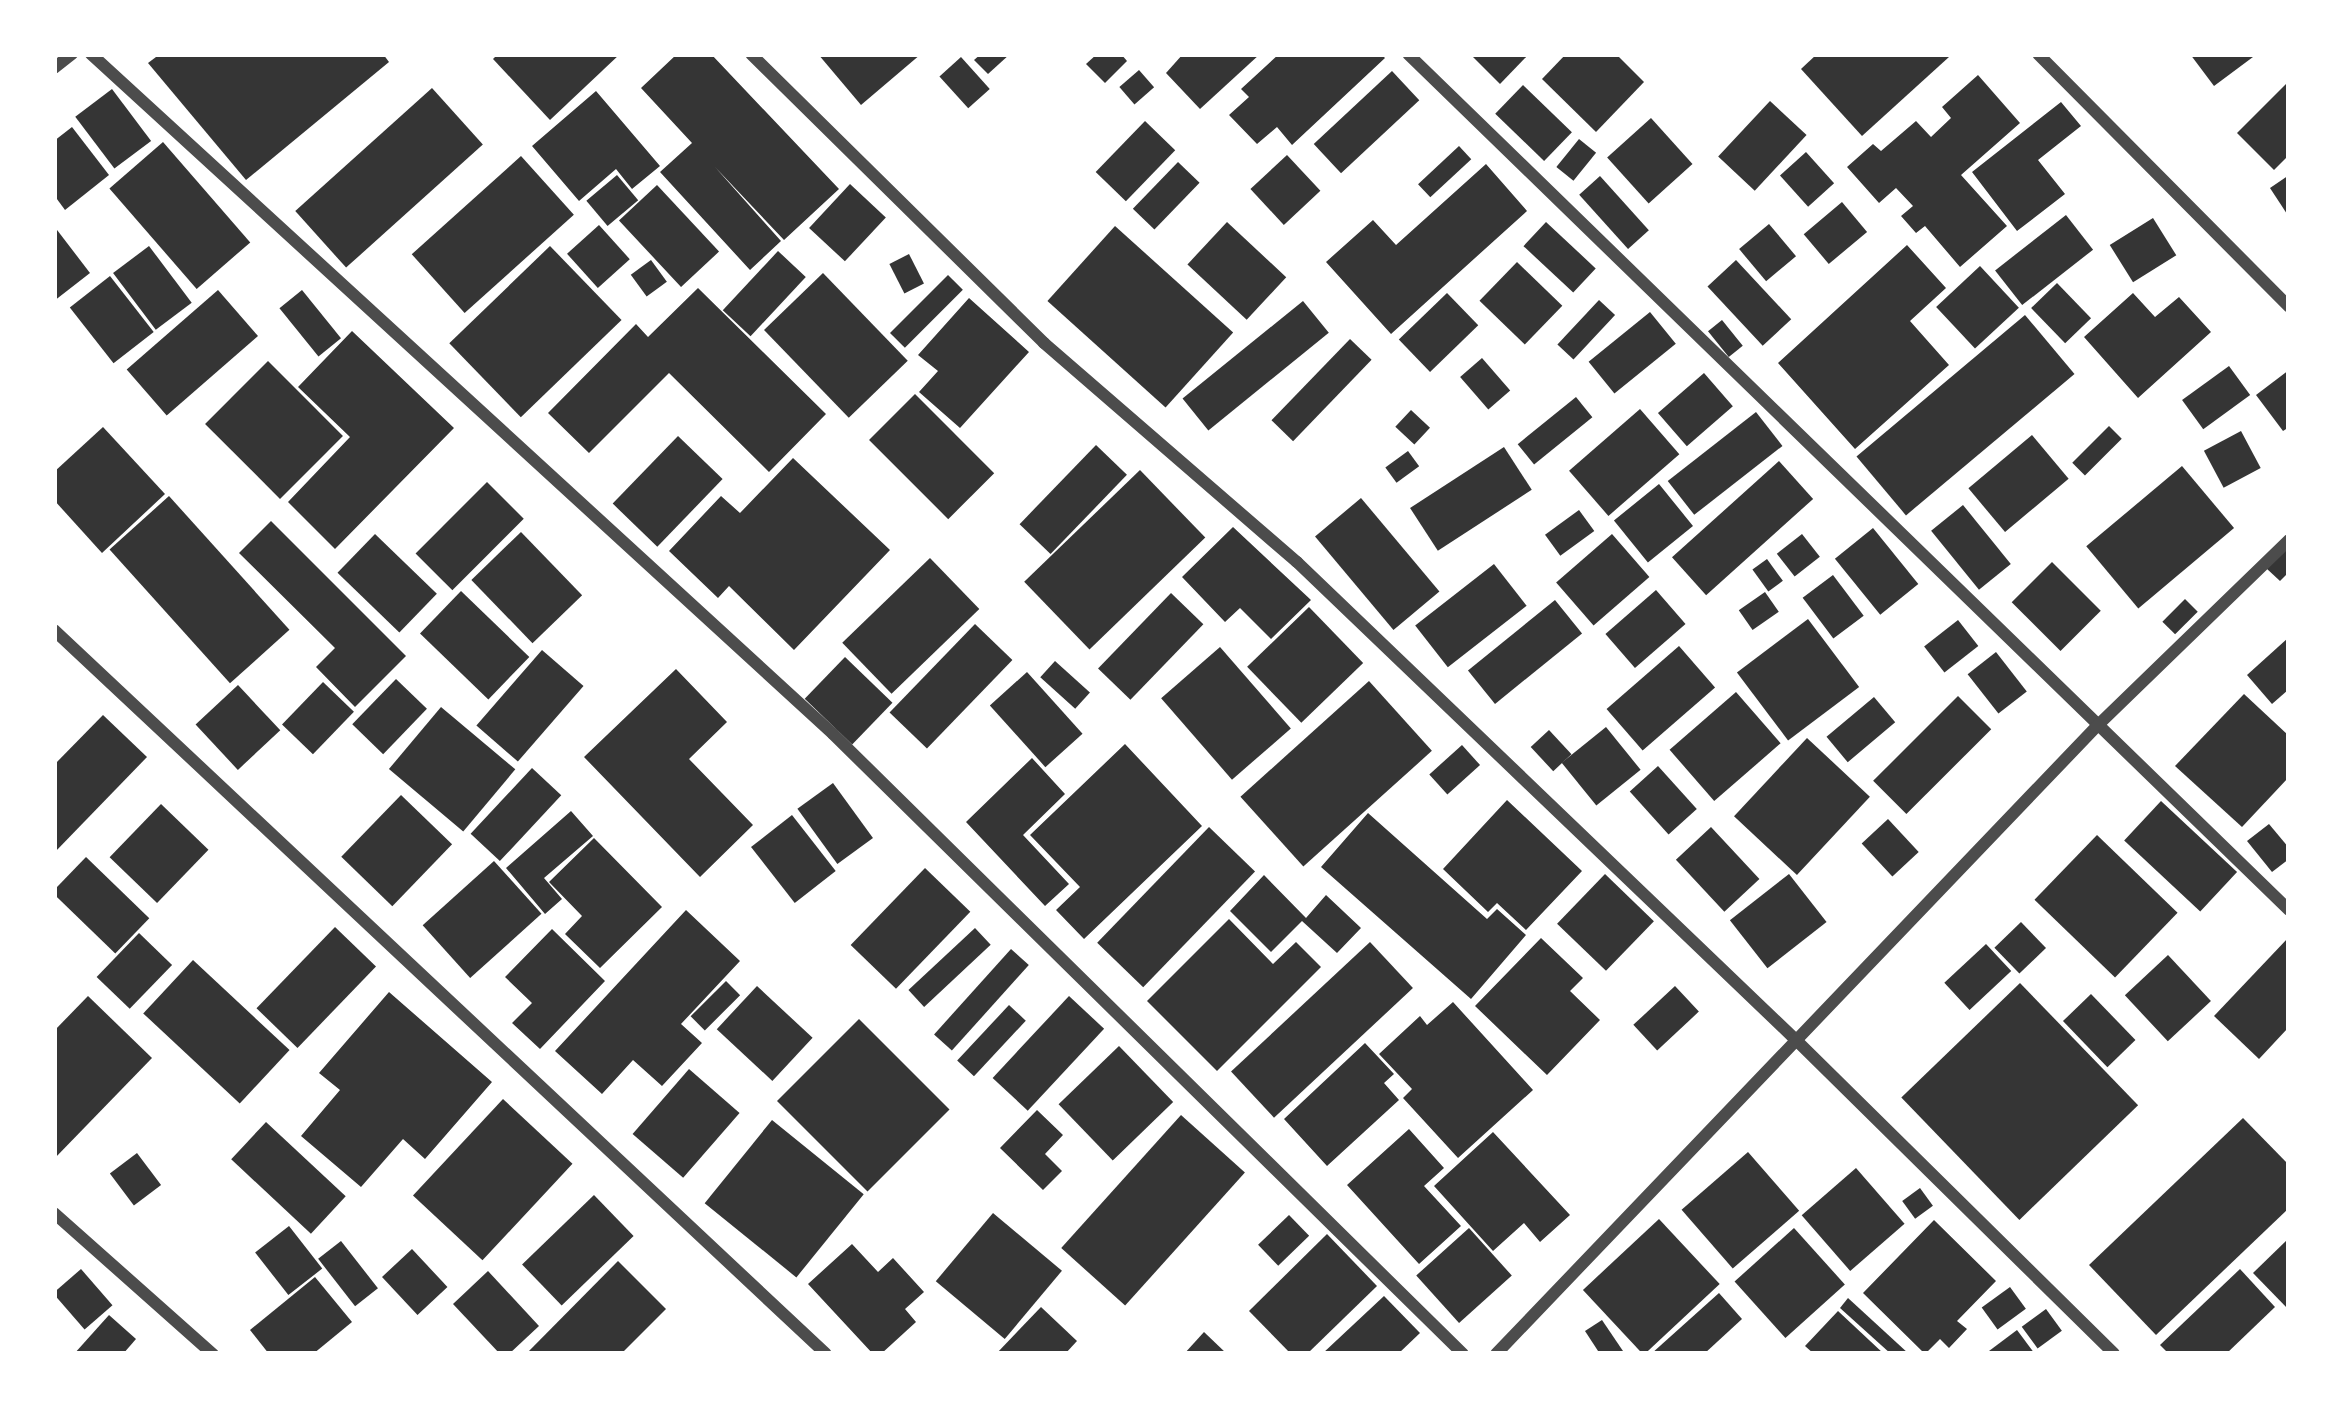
<!DOCTYPE html>
<html>
<head>
<meta charset="utf-8">
<style>
  body { margin:0 }
  #map { position:relative; width:2343px; height:1408px; overflow:hidden; background:#fff; font-family:"DM Sans",sans-serif }
  div>[style] { position:absolute }
  [style*='--x'] { left:calc(var(--x)*1px); top:calc(var(--y)*1px); width:calc(var(--w)*1px); rotate:calc(var(--a)*1deg) }
  .building>* { inset:0; background:#353535; transform-origin:0 0 }
  .minor>* { height:12px; margin:-6px; padding:0 6px; transform-origin:6px; border-radius:6px; background:#4c4c4c }
  span { translate:-50% -50%; white-space:nowrap; text-align:center; line-height:1.15; -webkit-text-stroke:10px #fff; paint-order:stroke }
  .frame { position:absolute; inset:0; border:57px solid #fff; pointer-events:none }
</style>
</head>
<body>
<div id="map">
  <div class="building">
    <i style="clip-path:polygon(160px 54px,383px 54px,389px 62px,246px 180px,148px 63px)"></i>
    <i style="clip-path:polygon(498px 54px,620px 54px,550px 120px,493px 59px)"></i>
    <i style="clip-path:polygon(677px 54px,711px 54px,839px 189px,784px 240px,715px 167px,781px 241px,750px 270px,660px 172px,692px 143px,641px 88px)"></i>
    <i style="clip-path:polygon(818px 54px,921px 54px,861px 105px)"></i>
    <i style="clip-path:polygon(981px 54px,1010px 54px,988px 74px,974px 60px)"></i>
    <i style="clip-path:polygon(1097px 54px,1121px 54px,1127px 61px,1105px 83px,1086px 64px)"></i>
    <i style="clip-path:polygon(1183px 54px,1260px 54px,1200px 109px,1166px 73px)"></i>
    <i style="clip-path:polygon(1279px 54px,1381px 54px,1385px 58px,1292px 145px,1277px 127px,1257px 144px,1229px 115px,1249px 97px,1241px 89px)"></i>
    <i style="clip-path:polygon(1470px 54px,1529px 54px,1500px 84px)"></i>
    <i style="clip-path:polygon(1566px 54px,1616px 54px,1644px 82px,1596px 132px,1542px 79px)"></i>
    <i style="clip-path:polygon(1817px 54px,1947px 54px,1949px 57px,1862px 136px,1801px 69px)"></i>
    <i style="clip-path:polygon(2190px 54px,2257px 54px,2214px 86px)"></i>
    <i style="left:961px;top:57px;width:43px;height:29px;rotate:48deg"></i>
    <i style="left:1139px;top:70px;width:23px;height:26px;rotate:49deg"></i>
    <i style="left:1392px;top:71px;width:40px;height:107px;rotate:47deg"></i>
    <i style="clip-path:polygon(1978px 75px,2020px 123px,1961px 175px,2007px 226px,1960px 267px,1925px 226px,1916px 233px,1901px 216px,1913px 206px,1896px 188px,1879px 203px,1847px 167px,1873px 144px,1881px 151px,1916px 121px,1931px 137px,1951px 118px,1942px 107px)"></i>
    <i style="clip-path:polygon(2289px 81px,2289px 155px,2274px 170px,2237px 133px)"></i>
    <i style="left:1523px;top:85px;width:68px;height:40px;rotate:44deg"></i>
    <i style="left:432px;top:88px;width:76px;height:184px;rotate:48deg"></i>
    <i style="left:112px;top:89px;width:65px;height:46px;rotate:53deg"></i>
    <i style="clip-path:polygon(596px 91px,660px 166px,632px 189px,616px 169px,579px 201px,532px 146px)"></i>
    <i style="left:1770px;top:101px;width:50px;height:76px;rotate:43deg"></i>
    <i style="clip-path:polygon(2061px 102px,2081px 126px,2038px 160px,2065px 194px,2017px 231px,1972px 172px)"></i>
    <i style="left:1651px;top:118px;width:62px;height:59px;rotate:48deg"></i>
    <i style="left:1145px;top:121px;width:42px;height:71px;rotate:44deg"></i>
    <i style="clip-path:polygon(72px 127px,109px 175px,65px 210px,54px 195px,54px 141px)"></i>
    <i style="left:1579px;top:139px;width:22px;height:36px;rotate:39deg"></i>
    <i style="left:163px;top:142px;width:133px;height:71px;rotate:49deg"></i>
    <i style="left:1459px;top:146px;width:18px;height:56px;rotate:47deg"></i>
    <i style="left:1806px;top:152px;width:42px;height:35px;rotate:48deg"></i>
    <i style="left:1287px;top:155px;width:49px;height:50px;rotate:47deg"></i>
    <i style="left:521px;top:156px;width:79px;height:147px;rotate:48deg"></i>
    <i style="left:1178px;top:162px;width:30px;height:65px;rotate:44deg"></i>
    <i style="clip-path:polygon(1486px 164px,1527px 211px,1391px 334px,1326px 262px,1373px 220px,1396px 245px)"></i>
    <i style="left:617px;top:175px;width:33px;height:40px;rotate:50deg"></i>
    <i style="clip-path:polygon(2289px 175px,2289px 217px,2270px 188px)"></i>
    <i style="left:1600px;top:176px;width:73px;height:28px;rotate:48deg"></i>
    <i style="left:850px;top:184px;width:49px;height:60px;rotate:43deg"></i>
    <i style="left:657px;top:185px;width:91px;height:52px;rotate:47deg"></i>
    <i style="left:1842px;top:202px;width:39px;height:50px;rotate:50deg"></i>
    <i style="left:2066px;top:215px;width:44px;height:90px;rotate:52deg"></i>
    <i style="left:2153px;top:218px;width:44px;height:51px;rotate:58deg"></i>
    <i style="left:1227px;top:222px;width:81px;height:58px;rotate:43deg"></i>
    <i style="left:1546px;top:222px;width:68px;height:33px;rotate:43deg"></i>
    <i style="left:1769px;top:224px;width:42px;height:39px;rotate:50deg"></i>
    <i style="left:599px;top:225px;width:46px;height:43px;rotate:48deg"></i>
    <i style="clip-path:polygon(54px 226px,90px 273px,54px 301px)"></i>
    <i style="left:1115px;top:226px;width:159px;height:101px;rotate:42deg"></i>
    <i style="clip-path:polygon(1907px 245px,1946px 288px,1910px 321px,1949px 365px,1855px 449px,1778px 363px)"></i>
    <i style="left:149px;top:246px;width:71px;height:45px;rotate:53deg"></i>
    <i style="left:550px;top:246px;width:103px;height:140px;rotate:46deg"></i>
    <i style="left:778px;top:251px;width:38px;height:81px;rotate:43deg"></i>
    <i style="left:909px;top:254px;width:33px;height:22px;rotate:63deg"></i>
    <i style="left:651px;top:260px;width:27px;height:25px;rotate:54deg"></i>
    <i style="left:1736px;top:260px;width:81px;height:39px;rotate:47deg"></i>
    <i style="left:1517px;top:262px;width:63px;height:54px;rotate:44deg"></i>
    <i style="left:1980px;top:266px;width:57px;height:60px;rotate:47deg"></i>
    <i style="left:823px;top:273px;width:122px;height:82px;rotate:46deg"></i>
    <i style="left:948px;top:275px;width:21px;height:82px;rotate:45deg"></i>
    <i style="left:110px;top:276px;width:71px;height:51px;rotate:52deg"></i>
    <i style="left:2057px;top:283px;width:49px;height:36px;rotate:46deg"></i>
    <i style="clip-path:polygon(698px 288px,826px 414px,769px 472px,669px 373px,589px 453px,548px 413px,636px 324px,648px 337px)"></i>
    <i style="left:218px;top:290px;width:61px;height:121px;rotate:49deg"></i>
    <i style="left:302px;top:290px;width:62px;height:29px;rotate:51deg"></i>
    <i style="left:1447px;top:293px;width:45px;height:67px;rotate:46deg"></i>
    <i style="clip-path:polygon(2133px 293px,2155px 317px,2179px 297px,2211px 332px,2138px 398px,2084px 337px)"></i>
    <i style="clip-path:polygon(969px 298px,1029px 352px,960px 428px,919px 392px,938px 371px,918px 355px)"></i>
    <i style="left:1599px;top:300px;width:22px;height:61px;rotate:43deg"></i>
    <i style="left:1303px;top:301px;width:41px;height:155px;rotate:51deg"></i>
    <i style="left:1650px;top:312px;width:41px;height:79px;rotate:51deg"></i>
    <i style="left:2025px;top:315px;width:77px;height:220px;rotate:50deg"></i>
    <i style="left:1722px;top:320px;width:33px;height:18px;rotate:51deg"></i>
    <i style="clip-path:polygon(352px 331px,454px 428px,335px 549px,288px 502px,350px 437px,298px 387px)"></i>
    <i style="left:1350px;top:339px;width:30px;height:113px;rotate:44deg"></i>
    <i style="left:1482px;top:358px;width:43px;height:29px;rotate:49deg"></i>
    <i style="left:268px;top:361px;width:106px;height:89px;rotate:45deg"></i>
    <i style="left:2229px;top:366px;width:36px;height:58px;rotate:54deg"></i>
    <i style="clip-path:polygon(2289px 370px,2289px 427px,2283px 431px,2256px 395px)"></i>
    <i style="left:1704px;top:373px;width:44px;height:61px;rotate:49deg"></i>
    <i style="left:915px;top:394px;width:112px;height:65px;rotate:45deg"></i>
    <i style="left:1576px;top:397px;width:26px;height:75px;rotate:51deg"></i>
    <i style="left:1640px;top:409px;width:60px;height:94px;rotate:49deg"></i>
    <i style="left:1411px;top:410px;width:26px;height:23px;rotate:43deg"></i>
    <i style="left:1756px;top:412px;width:43px;height:112px;rotate:52deg"></i>
    <i style="left:2109px;top:426px;width:18px;height:52px;rotate:45deg"></i>
    <i style="clip-path:polygon(103px 427px,165px 494px,102px 553px,54px 500px,54px 472px)"></i>
    <i style="left:2241px;top:431px;width:42px;height:42px;rotate:62deg"></i>
    <i style="left:2032px;top:435px;width:57px;height:83px;rotate:50deg"></i>
    <i style="left:678px;top:436px;width:62px;height:94px;rotate:44deg"></i>
    <i style="left:1096px;top:445px;width:43px;height:110px;rotate:44deg"></i>
    <i style="left:1504px;top:447px;width:51px;height:112px;rotate:57deg"></i>
    <i style="left:1408px;top:451px;width:19px;height:28px;rotate:54deg"></i>
    <i style="clip-path:polygon(793px 458px,890px 550px,794px 650px,729px 586px,718px 598px,669px 551px,721px 496px,740px 513px)"></i>
    <i style="left:1779px;top:461px;width:51px;height:144px;rotate:48deg"></i>
    <i style="left:2182px;top:466px;width:81px;height:125px;rotate:50deg"></i>
    <i style="left:1140px;top:470px;width:94px;height:161px;rotate:46deg"></i>
    <i style="left:487px;top:482px;width:52px;height:101px;rotate:45deg"></i>
    <i style="left:1659px;top:484px;width:54px;height:58px;rotate:51deg"></i>
    <i style="left:169px;top:496px;width:180px;height:80px;rotate:48deg"></i>
    <i style="left:1361px;top:498px;width:122px;height:60px;rotate:50deg"></i>
    <i style="left:1963px;top:505px;width:76px;height:41px;rotate:51deg"></i>
    <i style="left:1579px;top:510px;width:26px;height:42px;rotate:54deg"></i>
    <i style="clip-path:polygon(271px 521px,406px 656px,355px 707px,316px 667px,335px 648px,239px 553px)"></i>
    <i style="clip-path:polygon(1233px 527px,1311px 600px,1271px 639px,1240px 608px,1225px 622px,1182px 577px)"></i>
    <i style="left:1873px;top:528px;width:72px;height:49px;rotate:51deg"></i>
    <i style="left:521px;top:532px;width:88px;height:69px;rotate:46deg"></i>
    <i style="left:375px;top:534px;width:86px;height:54px;rotate:44deg"></i>
    <i style="left:1612px;top:534px;width:57px;height:74px;rotate:49deg"></i>
    <i style="left:1802px;top:534px;width:29px;height:32px;rotate:52deg"></i>
    <i style="clip-path:polygon(2289px 545px,2289px 572px,2280px 581px,2266px 568px)"></i>
    <i style="left:930px;top:558px;width:71px;height:122px;rotate:46deg"></i>
    <i style="left:1767px;top:559px;width:27px;height:18px;rotate:54deg"></i>
    <i style="left:2052px;top:562px;width:69px;height:57px;rotate:45deg"></i>
    <i style="left:1494px;top:564px;width:53px;height:100px;rotate:52deg"></i>
    <i style="left:1833px;top:575px;width:51px;height:38px;rotate:53deg"></i>
    <i style="left:1656px;top:590px;width:45px;height:67px;rotate:49deg"></i>
    <i style="left:461px;top:591px;width:95px;height:59px;rotate:44deg"></i>
    <i style="left:1765px;top:592px;width:24px;height:32px;rotate:55deg"></i>
    <i style="left:1171px;top:593px;width:45px;height:105px;rotate:44deg"></i>
    <i style="left:2185px;top:599px;width:18px;height:32px;rotate:45deg"></i>
    <i style="left:1555px;top:600px;width:43px;height:112px;rotate:51deg"></i>
    <i style="left:1309px;top:607px;width:78px;height:86px;rotate:46deg"></i>
    <i style="left:1808px;top:619px;width:85px;height:89px;rotate:53deg"></i>
    <i style="left:1958px;top:620px;width:33px;height:43px;rotate:52deg"></i>
    <i style="left:975px;top:624px;width:52px;height:123px;rotate:44deg"></i>
    <i style="clip-path:polygon(2289px 637px,2289px 689px,2272px 704px,2247px 675px)"></i>
    <i style="left:1679px;top:646px;width:55px;height:96px;rotate:49deg"></i>
    <i style="left:1220px;top:647px;width:108px;height:78px;rotate:49deg"></i>
    <i style="left:542px;top:650px;width:55px;height:100px;rotate:41deg"></i>
    <i style="left:1996px;top:652px;width:50px;height:36px;rotate:52deg"></i>
    <i style="left:845px;top:657px;width:66px;height:58px;rotate:44deg"></i>
    <i style="left:1055px;top:661px;width:47px;height:22px;rotate:42deg"></i>
    <i style="clip-path:polygon(676px 669px,727px 722px,689px 759px,753px 825px,700px 877px,584px 757px)"></i>
    <i style="left:1027px;top:672px;width:83px;height:50px;rotate:48deg"></i>
    <i style="left:396px;top:679px;width:43px;height:63px;rotate:44deg"></i>
    <i style="left:1369px;top:681px;width:94px;height:173px;rotate:48deg"></i>
    <i style="left:323px;top:682px;width:43px;height:59px;rotate:44deg"></i>
    <i style="left:238px;top:685px;width:62px;height:58px;rotate:47deg"></i>
    <i style="left:1736px;top:692px;width:68px;height:88px;rotate:49deg"></i>
    <i style="clip-path:polygon(2244px 694px,2289px 736px,2289px 777px,2242px 827px,2175px 766px)"></i>
    <i style="left:1958px;top:696px;width:47px;height:120px;rotate:45deg"></i>
    <i style="left:1874px;top:697px;width:33px;height:62px;rotate:50deg"></i>
    <i style="left:441px;top:707px;width:97px;height:81px;rotate:40deg"></i>
    <i style="clip-path:polygon(103px 715px,147px 757px,54px 853px,54px 765px)"></i>
    <i style="left:1606px;top:727px;width:55px;height:57px;rotate:51deg"></i>
    <i style="left:1549px;top:730px;width:33px;height:25px;rotate:47deg"></i>
    <i style="left:1807px;top:738px;width:86px;height:107px;rotate:43deg"></i>
    <i style="clip-path:polygon(1125px 744px,1202px 826px,1084px 939px,1056px 910px,1080px 887px,1030px 835px)"></i>
    <i style="left:1462px;top:745px;width:27px;height:44px;rotate:48deg"></i>
    <i style="clip-path:polygon(1032px 758px,1065px 794px,1023px 835px,1069px 884px,1045px 906px,966px 822px)"></i>
    <i style="left:1658px;top:766px;width:58px;height:38px;rotate:48deg"></i>
    <i style="left:532px;top:768px;width:40px;height:90px;rotate:43deg"></i>
    <i style="left:833px;top:783px;width:68px;height:44px;rotate:54deg"></i>
    <i style="left:401px;top:795px;width:71px;height:86px;rotate:44deg"></i>
    <i style="clip-path:polygon(1507px 800px,1582px 871px,1526px 930px,1497px 903px,1488px 912px,1443px 869px)"></i>
    <i style="left:2161px;top:801px;width:104px;height:54px;rotate:43deg"></i>
    <i style="left:161px;top:804px;width:66px;height:74px;rotate:44deg"></i>
    <i style="clip-path:polygon(571px 811px,593px 836px,544px 878px,562px 899px,545px 914px,506px 868px)"></i>
    <i style="clip-path:polygon(1368px 813px,1487px 919px,1497px 909px,1526px 935px,1471px 999px,1321px 867px)"></i>
    <i style="left:792px;top:815px;width:71px;height:52px;rotate:52deg"></i>
    <i style="left:1888px;top:819px;width:45px;height:36px;rotate:47deg"></i>
    <i style="clip-path:polygon(2269px 824px,2289px 848px,2289px 859px,2272px 872px,2247px 841px)"></i>
    <i style="left:1209px;top:827px;width:64px;height:161px;rotate:44deg"></i>
    <i style="left:1711px;top:827px;width:71px;height:48px;rotate:47deg"></i>
    <i style="left:2097px;top:835px;width:112px;height:90px;rotate:44deg"></i>
    <i style="clip-path:polygon(594px 838px,662px 907px,600px 968px,565px 934px,582px 916px,549px 882px)"></i>
    <i style="left:86px;top:857px;width:88px;height:49px;rotate:44deg"></i>
    <i style="left:494px;top:861px;width:71px;height:96px;rotate:48deg"></i>
    <i style="left:925px;top:868px;width:63px;height:107px;rotate:44deg"></i>
    <i style="left:1605px;top:874px;width:68px;height:69px;rotate:44deg"></i>
    <i style="left:1789px;top:874px;width:61px;height:75px;rotate:52deg"></i>
    <i style="clip-path:polygon(1264px 875px,1306px 918px,1326px 895px,1361px 928px,1337px 953px,1302px 921px,1271px 952px,1230px 911px)"></i>
    <i style="clip-path:polygon(686px 910px,740px 961px,681px 1024px,702px 1043px,662px 1086px,633px 1060px,602px 1094px,555px 1051px)"></i>
    <i style="clip-path:polygon(1229px 919px,1273px 964px,1296px 942px,1321px 967px,1217px 1071px,1147px 1001px)"></i>
    <i style="left:2021px;top:922px;width:36px;height:37px;rotate:46deg"></i>
    <i style="left:335px;top:927px;width:57px;height:113px;rotate:44deg"></i>
    <i style="left:975px;top:928px;width:23px;height:91px;rotate:47deg"></i>
    <i style="clip-path:polygon(552px 929px,605px 981px,540px 1049px,512px 1023px,532px 1003px,505px 977px)"></i>
    <i style="left:139px;top:933px;width:46px;height:61px;rotate:44deg"></i>
    <i style="clip-path:polygon(2289px 937px,2289px 1027px,2259px 1059px,2214px 1016px)"></i>
    <i style="clip-path:polygon(1541px 938px,1583px 978px,1570px 991px,1600px 1020px,1547px 1075px,1475px 1006px)"></i>
    <i style="left:1370px;top:942px;width:63px;height:190px;rotate:47deg"></i>
    <i style="left:1986px;top:944px;width:37px;height:57px;rotate:47deg"></i>
    <i style="left:1011px;top:949px;width:24px;height:115px;rotate:42deg"></i>
    <i style="left:2168px;top:955px;width:63px;height:59px;rotate:47deg"></i>
    <i style="left:193px;top:960px;width:132px;height:73px;rotate:43deg"></i>
    <i style="left:726px;top:981px;width:20px;height:50px;rotate:45deg"></i>
    <i style="left:2020px;top:983px;width:170px;height:165px;rotate:46deg"></i>
    <i style="left:757px;top:986px;width:76px;height:59px;rotate:43deg"></i>
    <i style="left:1675px;top:986px;width:35px;height:57px;rotate:47deg"></i>
    <i style="clip-path:polygon(389px 992px,492px 1082px,425px 1159px,403px 1139px,361px 1187px,301px 1136px,340px 1090px,319px 1073px)"></i>
    <i style="left:2091px;top:994px;width:64px;height:39px;rotate:46deg"></i>
    <i style="clip-path:polygon(88px 996px,152px 1058px,54px 1159px,54px 1031px)"></i>
    <i style="left:1069px;top:996px;width:48px;height:112px;rotate:43deg"></i>
    <i style="clip-path:polygon(1453px 1002px,1533px 1090px,1458px 1158px,1403px 1098px,1412px 1089px,1379px 1054px,1420px 1016px,1427px 1025px)"></i>
    <i style="left:1009px;top:1005px;width:23px;height:76px;rotate:43deg"></i>
    <i style="left:859px;top:1019px;width:128px;height:116px;rotate:45deg"></i>
    <i style="clip-path:polygon(1365px 1043px,1394px 1074px,1384px 1083px,1399px 1100px,1327px 1166px,1284px 1119px)"></i>
    <i style="left:1119px;top:1046px;width:78px;height:84px;rotate:46deg"></i>
    <i style="left:689px;top:1069px;width:67px;height:86px;rotate:41deg"></i>
    <i style="left:503px;top:1099px;width:95px;height:132px;rotate:43deg"></i>
    <i style="clip-path:polygon(1037px 1110px,1063px 1135px,1045px 1154px,1062px 1171px,1043px 1190px,1000px 1148px)"></i>
    <i style="left:1181px;top:1115px;width:86px;height:179px;rotate:42deg"></i>
    <i style="clip-path:polygon(2243px 1118px,2289px 1165px,2289px 1208px,2156px 1335px,2089px 1265px)"></i>
    <i style="left:772px;top:1120px;width:118px;height:107px;rotate:39deg"></i>
    <i style="left:266px;top:1122px;width:109px;height:51px;rotate:43deg"></i>
    <i style="clip-path:polygon(1409px 1129px,1444px 1168px,1424px 1186px,1461px 1226px,1419px 1264px,1347px 1185px)"></i>
    <i style="clip-path:polygon(1493px 1132px,1570px 1215px,1540px 1242px,1524px 1223px,1493px 1251px,1434px 1186px)"></i>
    <i style="left:1748px;top:1152px;width:78px;height:88px;rotate:49deg"></i>
    <i style="left:137px;top:1153px;width:40px;height:34px;rotate:53deg"></i>
    <i style="left:1856px;top:1168px;width:74px;height:72px;rotate:49deg"></i>
    <i style="left:1920px;top:1188px;width:22px;height:22px;rotate:54deg"></i>
    <i style="left:594px;top:1195px;width:57px;height:100px;rotate:46deg"></i>
    <i style="left:993px;top:1213px;width:90px;height:89px;rotate:40deg"></i>
    <i style="left:1289px;top:1215px;width:29px;height:43px;rotate:46deg"></i>
    <i style="left:1659px;top:1219px;width:89px;height:104px;rotate:47deg"></i>
    <i style="clip-path:polygon(1934px 1220px,1996px 1281px,1957px 1321px,1967px 1329px,1949px 1348px,1940px 1339px,1925px 1354px,1863px 1293px)"></i>
    <i style="left:289px;top:1226px;width:54px;height:43px;rotate:52deg"></i>
    <i style="left:1469px;top:1228px;width:64px;height:71px;rotate:48deg"></i>
    <i style="left:1794px;top:1228px;width:76px;height:80px;rotate:48deg"></i>
    <i style="clip-path:polygon(1327px 1234px,1377px 1286px,1307px 1354px,1291px 1354px,1249px 1311px)"></i>
    <i style="clip-path:polygon(2289px 1238px,2289px 1310px,2253px 1273px)"></i>
    <i style="left:341px;top:1241px;width:60px;height:29px;rotate:52deg"></i>
    <i style="clip-path:polygon(852px 1244px,878px 1272px,893px 1258px,924px 1292px,905px 1309px,916px 1322px,881px 1354px,873px 1354px,808px 1284px)"></i>
    <i style="left:412px;top:1249px;width:52px;height:41px;rotate:47deg"></i>
    <i style="clip-path:polygon(618px 1261px,666px 1309px,621px 1354px,526px 1354px)"></i>
    <i style="left:81px;top:1269px;width:48px;height:37px;rotate:49deg"></i>
    <i style="clip-path:polygon(2240px 1269px,2275px 1307px,2226px 1354px,2169px 1354px,2160px 1345px)"></i>
    <i style="clip-path:polygon(488px 1271px,539px 1326px,509px 1354px,500px 1354px,453px 1304px)"></i>
    <i style="clip-path:polygon(315px 1277px,352px 1322px,313px 1354px,269px 1354px,250px 1330px)"></i>
    <i style="left:2010px;top:1287px;width:27px;height:35px;rotate:54deg"></i>
    <i style="clip-path:polygon(1719px 1293px,1742px 1319px,1704px 1354px,1651px 1354px)"></i>
    <i style="clip-path:polygon(1384px 1296px,1420px 1333px,1398px 1354px,1322px 1354px)"></i>
    <i style="clip-path:polygon(1848px 1298px,1909px 1354px,1891px 1354px,1840px 1308px)"></i>
    <i style="clip-path:polygon(1041px 1307px,1077px 1341px,1065px 1354px,996px 1354px)"></i>
    <i style="left:2046px;top:1309px;width:27px;height:30px;rotate:54deg"></i>
    <i style="clip-path:polygon(1838px 1311px,1884px 1354px,1814px 1354px,1805px 1346px)"></i>
    <i style="clip-path:polygon(109px 1315px,136px 1339px,123px 1354px,74px 1354px)"></i>
    <i style="clip-path:polygon(1602px 1320px,1625px 1354px,1600px 1354px,1585px 1331px)"></i>
    <i style="clip-path:polygon(2017px 1330px,2035px 1354px,1985px 1354px)"></i>
    <i style="clip-path:polygon(1204px 1332px,1227px 1354px,1184px 1354px)"></i>
  </div>
  <div class="minor">
    <i style="--x:91;--y:54;--w:1006;--a:42.5"></i>
    <i style="--x:833;--y:734;--w:884;--a:44.54"></i>
    <i style="--x:751;--y:54;--w:412;--a:44.6"></i>
    <i style="--x:1044;--y:343;--w:335;--a:40.9"></i>
    <i style="--x:1297;--y:562;--w:690;--a:43.77"></i>
    <i style="--x:1795;--y:1039;--w:448;--a:44.6"></i>
    <i style="--x:1408;--y:54;--w:1228;--a:44.18"></i>
    <i style="--x:2038;--y:54;--w:356;--a:45.2"></i>
    <i style="--x:54;--y:68;--w:23;--a:-38"></i>
    <i style="--x:54;--y:630;--w:1058;--a:43.16"></i>
    <i style="--x:54;--y:1213;--w:213;--a:41.6"></i>
    <i style="--x:1496;--y:1354;--w:868;--a:-46.26"></i>
    <i style="--x:2096;--y:727;--w:269;--a:-44.1"></i>
  </div>
  <div class="frame"></div>
</div>
</body>
</html>
